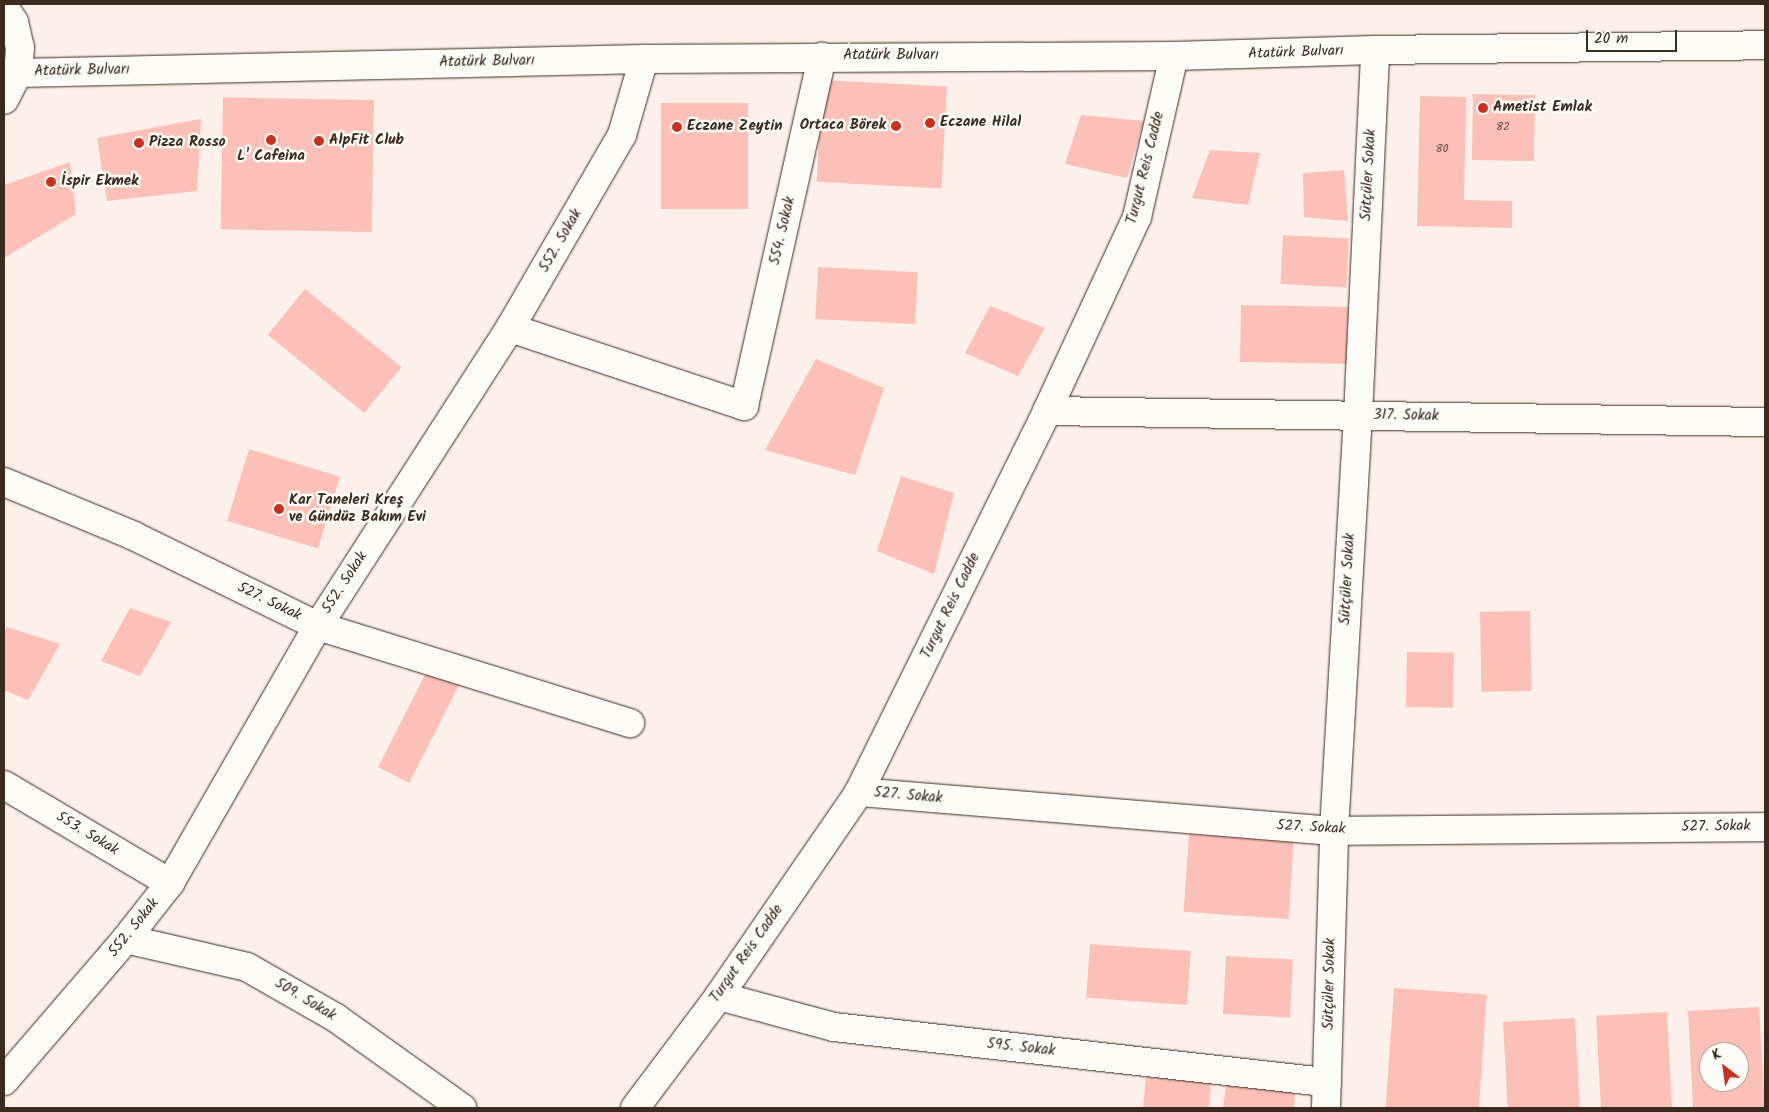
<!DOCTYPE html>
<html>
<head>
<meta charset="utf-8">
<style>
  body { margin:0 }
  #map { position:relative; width:1769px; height:1112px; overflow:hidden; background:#fdf0eb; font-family:Kalam,sans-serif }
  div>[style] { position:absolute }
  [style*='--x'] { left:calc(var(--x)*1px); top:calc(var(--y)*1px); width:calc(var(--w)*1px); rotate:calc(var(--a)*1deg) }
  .building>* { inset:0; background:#fcc0b9; transform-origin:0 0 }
  .roads { filter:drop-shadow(0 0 1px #3b2a1e) drop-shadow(0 0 1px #3b2a1e) }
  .street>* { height:28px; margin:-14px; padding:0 14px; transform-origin:14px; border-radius:14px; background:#fdfcf7 }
  .secondary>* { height:28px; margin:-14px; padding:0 14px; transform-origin:14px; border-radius:14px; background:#fdfcf7 }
  .dots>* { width:14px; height:14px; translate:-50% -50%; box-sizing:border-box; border:2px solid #fdfcf7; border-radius:50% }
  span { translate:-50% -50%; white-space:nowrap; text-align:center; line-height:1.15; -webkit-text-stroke:5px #fdfcf7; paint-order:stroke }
  .number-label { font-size:12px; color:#6b5045 }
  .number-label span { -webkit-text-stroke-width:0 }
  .street-label { font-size:15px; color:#3b2a1e }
  .poi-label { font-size:15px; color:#3b2a1e; font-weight:700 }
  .left { translate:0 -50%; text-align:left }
  .right { translate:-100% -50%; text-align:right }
  .frame { position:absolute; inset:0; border:5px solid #3b2a1e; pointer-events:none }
  .north { position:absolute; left:1699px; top:1042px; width:50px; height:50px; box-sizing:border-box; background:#fdfcf7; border:1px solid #afa8a0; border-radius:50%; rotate:330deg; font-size:14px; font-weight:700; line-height:20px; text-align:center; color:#3b2a1e }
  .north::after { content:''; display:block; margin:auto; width:18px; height:22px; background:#c8321e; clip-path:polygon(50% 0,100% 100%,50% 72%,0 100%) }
  .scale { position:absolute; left:1586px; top:30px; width:91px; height:22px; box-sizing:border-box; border:2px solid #3b2a1e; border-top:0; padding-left:6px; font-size:15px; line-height:18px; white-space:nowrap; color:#3b2a1e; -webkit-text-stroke:4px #fdfcf7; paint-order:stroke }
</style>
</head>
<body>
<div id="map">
  <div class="building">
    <i style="left:822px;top:80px;width:125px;height:102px;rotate:3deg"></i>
    <i style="left:1473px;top:94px;width:62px;height:66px;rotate:1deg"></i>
    <i style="clip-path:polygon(1420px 96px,1466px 97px,1464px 200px,1512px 201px,1512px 228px,1417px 226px)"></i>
    <i style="left:374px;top:100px;width:132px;height:151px;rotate:91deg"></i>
    <i style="left:661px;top:103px;width:87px;height:106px"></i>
    <i style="clip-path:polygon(1081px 115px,1144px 121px,1127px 178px,1065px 164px)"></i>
    <i style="clip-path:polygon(201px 119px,197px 191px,107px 201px,97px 138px)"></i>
    <i style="clip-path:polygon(1210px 150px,1260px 153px,1248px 205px,1192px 198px)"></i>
    <i style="clip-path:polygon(70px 162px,76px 214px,4px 258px,4px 185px)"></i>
    <i style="clip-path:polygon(1344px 170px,1348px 221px,1304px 217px,1303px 173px)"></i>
    <i style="left:1283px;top:235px;width:66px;height:49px;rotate:3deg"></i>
    <i style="left:818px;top:267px;width:100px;height:52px;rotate:3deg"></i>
    <i style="left:305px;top:289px;width:124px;height:59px;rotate:39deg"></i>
    <i style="left:1241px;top:305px;width:114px;height:57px;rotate:1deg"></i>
    <i style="clip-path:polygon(990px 306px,1045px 328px,1018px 376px,965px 353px)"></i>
    <i style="clip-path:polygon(816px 359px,884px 388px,855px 475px,765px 450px)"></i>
    <i style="left:249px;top:449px;width:95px;height:75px;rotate:17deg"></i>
    <i style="clip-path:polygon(901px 476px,954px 493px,934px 574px,877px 551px)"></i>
    <i style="clip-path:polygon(130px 608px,171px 622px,140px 676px,101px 661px)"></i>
    <i style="left:1530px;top:611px;width:80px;height:50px;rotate:89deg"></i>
    <i style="clip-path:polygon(7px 627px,60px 644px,28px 700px,4px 690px,4px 633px)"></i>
    <i style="left:1407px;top:652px;width:47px;height:55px;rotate:1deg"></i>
    <i style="left:428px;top:669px;width:35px;height:110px;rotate:27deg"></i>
    <i style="left:1189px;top:834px;width:105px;height:78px;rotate:4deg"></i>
    <i style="left:1090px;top:944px;width:101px;height:54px;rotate:4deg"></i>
    <i style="left:1226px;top:956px;width:67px;height:58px;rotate:3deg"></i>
    <i style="left:1394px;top:988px;width:93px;height:120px;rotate:4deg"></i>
    <i style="clip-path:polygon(evenodd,1759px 1007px,1765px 1108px,1693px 1108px,1688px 1011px,1759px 1007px,1709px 1052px,1739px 1052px,1739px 1082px,1709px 1082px,1709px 1052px)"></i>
    <i style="left:1667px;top:1012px;width:96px;height:71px;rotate:87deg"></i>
    <i style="left:1575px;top:1018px;width:90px;height:72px;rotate:87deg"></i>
    <i style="clip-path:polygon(1146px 1077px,1211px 1081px,1209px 1108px,1143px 1108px)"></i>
    <i style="clip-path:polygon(1226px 1085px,1295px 1092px,1294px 1108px,1223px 1108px)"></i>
  </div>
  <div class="roads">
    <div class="street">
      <i style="--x:510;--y:328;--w:247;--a:18.4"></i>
      <i style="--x:744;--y:406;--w:358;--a:-77.4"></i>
      <i style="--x:1047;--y:411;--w:718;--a:0.88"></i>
      <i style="--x:4;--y:482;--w:139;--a:22.5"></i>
      <i style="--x:132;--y:535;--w:207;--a:26.1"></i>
      <i style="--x:318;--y:626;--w:327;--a:17.3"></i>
      <i style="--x:4;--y:785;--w:193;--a:30.6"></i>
      <i style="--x:859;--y:792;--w:477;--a:4.7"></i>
      <i style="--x:1334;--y:831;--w:431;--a:-0.5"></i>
      <i style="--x:126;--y:939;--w:124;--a:13"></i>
      <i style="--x:247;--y:967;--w:103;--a:29.8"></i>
      <i style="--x:336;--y:1018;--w:155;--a:35.5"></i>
      <i style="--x:719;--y:996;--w:119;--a:15.1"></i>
      <i style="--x:834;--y:1027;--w:496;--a:6.4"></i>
      <i style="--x:4;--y:1081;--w:187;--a:-49.3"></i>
      <i style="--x:126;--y:939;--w:71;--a:-51.8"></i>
      <i style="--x:170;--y:883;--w:297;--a:-60.1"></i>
      <i style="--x:318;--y:626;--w:354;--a:-57.2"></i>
      <i style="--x:510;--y:328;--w:223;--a:-59.9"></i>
      <i style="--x:622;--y:135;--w:79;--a:-73.9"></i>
      <i style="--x:635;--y:1108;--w:140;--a:-53.1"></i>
      <i style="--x:719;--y:996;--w:247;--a:-55.5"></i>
      <i style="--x:859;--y:792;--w:425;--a:-63.7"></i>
      <i style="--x:1047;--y:411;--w:214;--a:-65.1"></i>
      <i style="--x:1137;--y:217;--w:165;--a:-77.1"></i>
      <i style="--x:1326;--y:1108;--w:277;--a:-88.3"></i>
      <i style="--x:1334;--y:831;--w:416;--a:-86.7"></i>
      <i style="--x:1358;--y:416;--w:366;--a:-87.3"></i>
    </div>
    <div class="secondary">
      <i style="--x:4;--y:7;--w:18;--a:56"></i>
      <i style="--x:14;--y:22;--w:26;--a:77"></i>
      <i style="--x:20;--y:47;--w:26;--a:94"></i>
      <i style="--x:18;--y:73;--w:30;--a:117"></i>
      <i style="--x:18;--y:73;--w:626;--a:-1.28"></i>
      <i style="--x:644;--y:59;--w:530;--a:-0.32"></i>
      <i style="--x:1174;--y:56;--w:201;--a:-1.7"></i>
      <i style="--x:1375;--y:50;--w:390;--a:-0.7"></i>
    </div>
  </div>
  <div class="dots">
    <i style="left:1483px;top:108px;background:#c8321e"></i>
    <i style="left:930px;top:123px;background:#c8321e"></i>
    <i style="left:896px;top:126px;background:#c8321e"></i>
    <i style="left:677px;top:127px;background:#c8321e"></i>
    <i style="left:271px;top:140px;background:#c8321e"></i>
    <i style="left:319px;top:141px;background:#c8321e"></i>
    <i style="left:139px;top:143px;background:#c8321e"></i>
    <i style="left:51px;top:182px;background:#c8321e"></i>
    <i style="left:279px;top:509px;background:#c8321e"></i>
  </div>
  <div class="number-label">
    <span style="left:1503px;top:127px">82</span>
    <span style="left:1442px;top:149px">80</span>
  </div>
  <div class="street-label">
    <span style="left:1296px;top:53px;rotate:-2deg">Atatürk Bulvarı</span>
    <span style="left:891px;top:56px">Atatürk Bulvarı</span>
    <span style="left:487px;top:62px;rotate:-1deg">Atatürk Bulvarı</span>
    <span style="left:82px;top:71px;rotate:-1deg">Atatürk Bulvarı</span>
    <span style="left:1146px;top:168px;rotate:-76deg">Turgut Reis Cadde</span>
    <span style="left:1369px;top:175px;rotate:-87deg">Sütçüler Sokak</span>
    <span style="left:783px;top:231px;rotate:-77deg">554. Sokak</span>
    <span style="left:561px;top:241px;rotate:-60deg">552. Sokak</span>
    <span style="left:1406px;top:416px;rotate:1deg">317. Sokak</span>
    <span style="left:1348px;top:579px;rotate:-87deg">Sütçüler Sokak</span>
    <span style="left:345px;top:583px;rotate:-57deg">552. Sokak</span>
    <span style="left:269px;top:602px;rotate:26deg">527. Sokak</span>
    <span style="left:951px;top:606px;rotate:-64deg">Turgut Reis Cadde</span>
    <span style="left:908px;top:796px;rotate:5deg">527. Sokak</span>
    <span style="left:1716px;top:827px;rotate:-1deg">527. Sokak</span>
    <span style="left:1311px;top:828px;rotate:3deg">527. Sokak</span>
    <span style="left:87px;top:834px;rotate:31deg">553. Sokak</span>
    <span style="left:134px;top:928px;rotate:-51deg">552. Sokak</span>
    <span style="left:747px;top:954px;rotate:-55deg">Turgut Reis Cadde</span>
    <span style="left:1330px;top:984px;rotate:-89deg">Sütçüler Sokak</span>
    <span style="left:305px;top:1000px;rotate:31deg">509. Sokak</span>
    <span style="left:1021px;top:1048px;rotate:6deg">595. Sokak</span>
  </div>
  <div class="poi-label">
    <span class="left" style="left:1493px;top:108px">Ametist Emlak</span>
    <span class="left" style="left:940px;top:123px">Eczane Hilal</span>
    <span class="right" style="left:886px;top:126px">Ortaca Börek</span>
    <span class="left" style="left:687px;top:127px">Eczane Zeytin</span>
    <span class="left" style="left:329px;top:141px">AlpFit Club</span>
    <span class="left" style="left:149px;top:143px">Pizza Rosso</span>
    <span style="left:271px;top:157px">L' Cafeina</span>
    <span class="left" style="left:61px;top:182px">İspir Ekmek</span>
    <span class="left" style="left:289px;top:509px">Kar Taneleri Kreş<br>ve Gündüz Bakım Evi</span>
  </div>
  <div class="frame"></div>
  <div class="north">K</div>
  <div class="scale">20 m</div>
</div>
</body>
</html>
